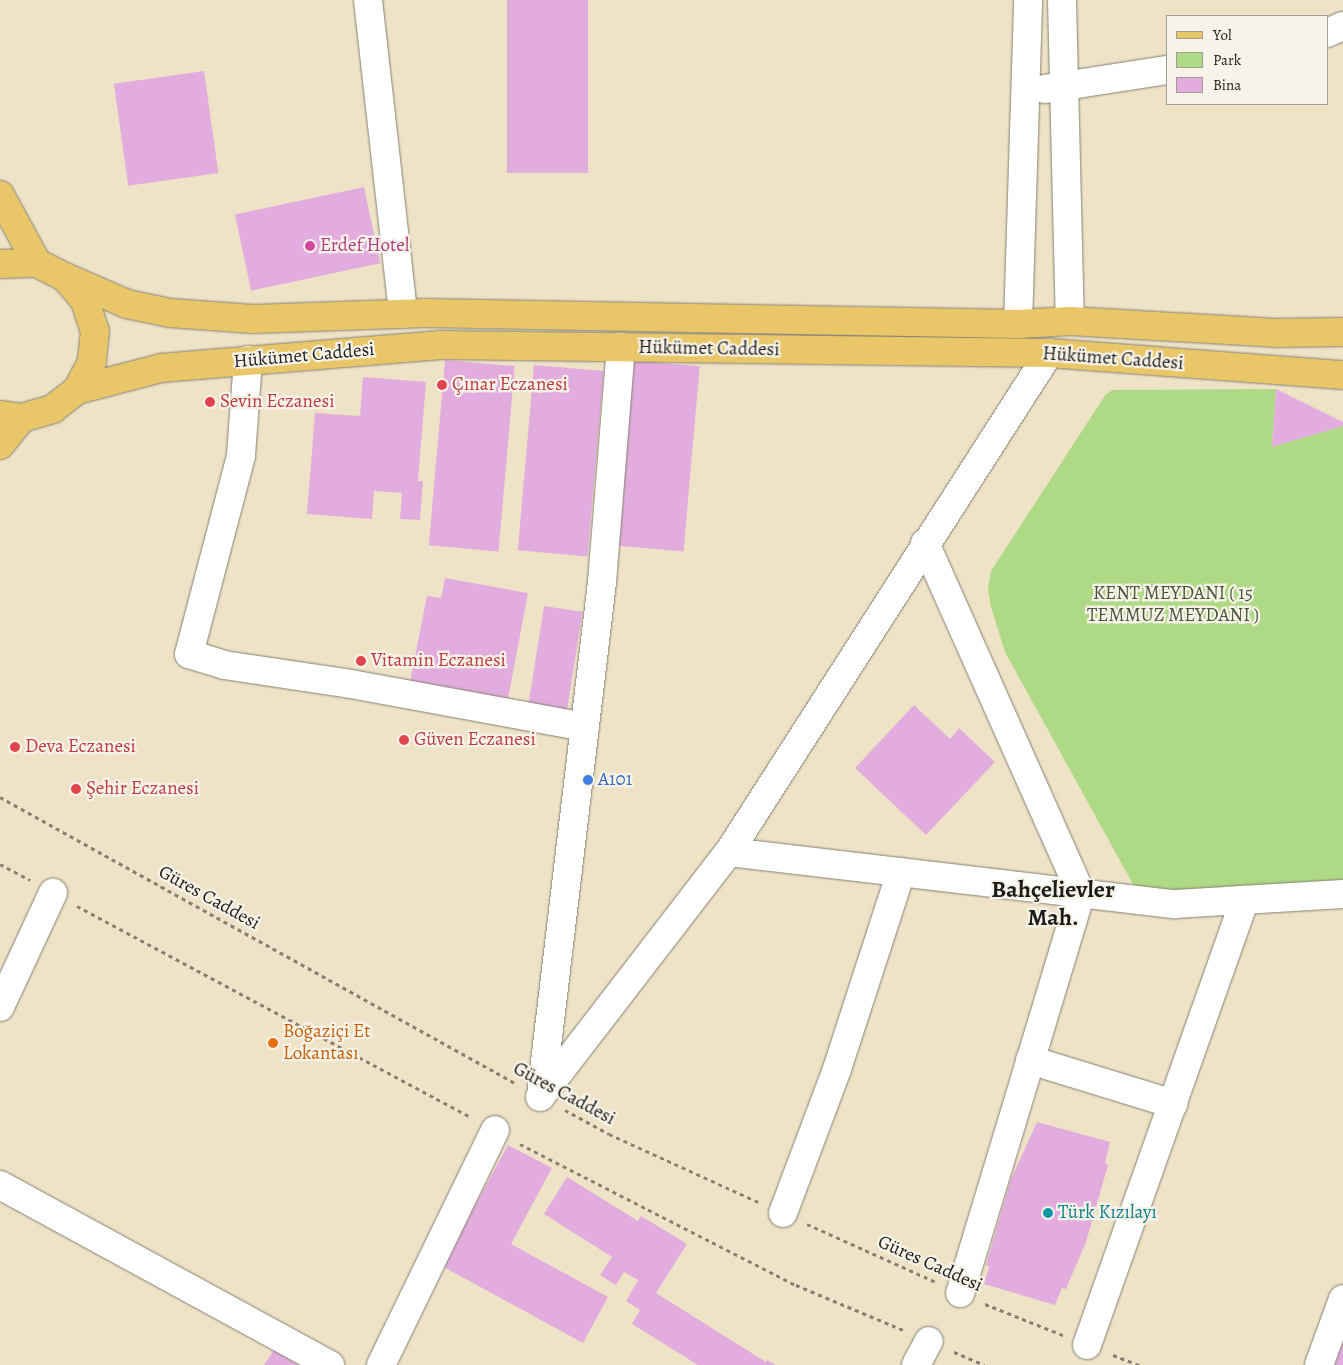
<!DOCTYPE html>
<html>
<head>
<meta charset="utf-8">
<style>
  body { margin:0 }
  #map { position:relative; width:1343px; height:1365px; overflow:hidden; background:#eee3c7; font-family:Alegreya,serif }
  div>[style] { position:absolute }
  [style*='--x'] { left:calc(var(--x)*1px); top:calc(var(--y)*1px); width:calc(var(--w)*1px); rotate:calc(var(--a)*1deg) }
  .green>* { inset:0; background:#aed985 }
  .building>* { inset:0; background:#e2adde; transform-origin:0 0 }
  .path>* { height:3px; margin-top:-1.5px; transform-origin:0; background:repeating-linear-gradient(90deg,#858072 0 4px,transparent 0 8px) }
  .roads { filter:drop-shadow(0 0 1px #858072) drop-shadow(0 0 1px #858072) }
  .minor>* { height:28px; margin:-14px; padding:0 14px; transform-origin:14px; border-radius:14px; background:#fff }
  .major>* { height:28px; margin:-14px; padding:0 14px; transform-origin:14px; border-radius:14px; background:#e9c769 }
  .dots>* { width:14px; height:14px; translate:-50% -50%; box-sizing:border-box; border:2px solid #f7f3e8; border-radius:50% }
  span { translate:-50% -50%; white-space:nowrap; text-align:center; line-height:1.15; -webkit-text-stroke:4.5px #f7f3e8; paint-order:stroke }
  .hotel-label { font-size:19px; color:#b23c85 }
  .left { translate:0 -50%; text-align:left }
  .street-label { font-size:19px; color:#1c1c1c }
  .health-label { font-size:19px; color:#be3a42 }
  .park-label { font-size:19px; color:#48553c }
  .shop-label { font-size:19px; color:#366cbe }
  .food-label { font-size:19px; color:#c56008 }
  .culture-label { font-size:19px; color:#0d838f }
  .district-label { font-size:24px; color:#1c1c1c; font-weight:700 }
  .legend { position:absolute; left:1166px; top:15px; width:162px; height:90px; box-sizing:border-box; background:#f7f3e8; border:1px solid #9f9d96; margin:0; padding:6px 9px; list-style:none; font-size:15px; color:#1c1c1c }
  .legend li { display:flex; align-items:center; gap:10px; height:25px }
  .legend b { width:25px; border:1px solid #9f9d96 }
</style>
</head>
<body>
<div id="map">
  <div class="green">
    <i style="clip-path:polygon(1276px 389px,1272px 446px,1343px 426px,1343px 889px,1161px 897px,1134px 886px,1005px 652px,991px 607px,988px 589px,991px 571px,1106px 394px,1113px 390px)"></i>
  </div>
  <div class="building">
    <i style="left:507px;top:0;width:81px;height:173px"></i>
    <i style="left:204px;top:71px;width:103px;height:91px;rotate:82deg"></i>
    <i style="left:364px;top:187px;width:78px;height:132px;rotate:78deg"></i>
    <i style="left:445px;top:360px;width:70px;height:186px;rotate:5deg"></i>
    <i style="left:629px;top:360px;width:71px;height:186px;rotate:5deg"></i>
    <i style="left:534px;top:365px;width:70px;height:186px;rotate:5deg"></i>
    <i style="clip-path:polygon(363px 377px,426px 382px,418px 481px,423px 481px,420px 520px,400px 519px,402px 493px,374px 491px,372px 519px,307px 514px,315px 413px,360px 416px)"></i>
    <i style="clip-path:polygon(1276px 389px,1343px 422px,1343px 426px,1272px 447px)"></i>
    <i style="clip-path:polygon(445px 578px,528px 593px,508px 699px,410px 681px,427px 596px,441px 598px)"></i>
    <i style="left:544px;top:606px;width:39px;height:102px;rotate:9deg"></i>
    <i style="clip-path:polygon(914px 705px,950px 739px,959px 728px,995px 762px,926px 835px,855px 768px)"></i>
    <i style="clip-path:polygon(1037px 1122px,1110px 1142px,1105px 1162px,1108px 1165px,1086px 1242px,1066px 1289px,1062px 1288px,1055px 1305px,984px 1284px,989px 1267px,986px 1265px,1011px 1179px)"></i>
    <i style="clip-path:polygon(508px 1145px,552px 1168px,511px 1244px,608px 1297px,583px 1343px,442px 1266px)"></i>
    <i style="clip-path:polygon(567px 1177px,638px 1221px,641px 1216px,687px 1244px,656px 1293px,766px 1362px,767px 1360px,776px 1365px,698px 1365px,632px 1324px,640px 1310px,626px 1301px,638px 1280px,624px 1272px,616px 1285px,600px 1275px,612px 1257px,544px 1214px)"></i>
    <i style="clip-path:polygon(1343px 1341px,1343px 1365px,1335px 1365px)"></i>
    <i style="clip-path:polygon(274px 1350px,298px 1365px,264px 1365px)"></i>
  </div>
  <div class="path">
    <i style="--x:0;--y:797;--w:589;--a:29.05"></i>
    <i style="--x:0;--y:864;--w:34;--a:28"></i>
    <i style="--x:77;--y:906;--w:446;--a:28.2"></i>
    <i style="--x:565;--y:1110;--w:50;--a:28.6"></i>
    <i style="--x:609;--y:1134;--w:164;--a:24.5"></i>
    <i style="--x:520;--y:1144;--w:310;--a:27.1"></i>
    <i style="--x:796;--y:1285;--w:116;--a:22.8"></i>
    <i style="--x:807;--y:1224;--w:141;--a:24.2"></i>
    <i style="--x:985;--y:1304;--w:84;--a:21.7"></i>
    <i style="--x:954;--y:1352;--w:33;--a:23"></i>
    <i style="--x:1113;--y:1355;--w:28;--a:21"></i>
  </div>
  <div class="roads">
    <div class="minor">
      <i style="--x:368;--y:0;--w:316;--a:83.6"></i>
      <i style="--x:1062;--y:0;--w:321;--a:88.6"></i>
      <i style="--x:1327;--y:33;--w:17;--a:-24"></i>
      <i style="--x:1045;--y:89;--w:123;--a:-8.9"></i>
      <i style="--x:1018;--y:324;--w:324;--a:-88.2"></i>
      <i style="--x:248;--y:360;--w:96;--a:94.2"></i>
      <i style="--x:241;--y:456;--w:205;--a:104.7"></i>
      <i style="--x:189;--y:654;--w:37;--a:17"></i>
      <i style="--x:224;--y:665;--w:128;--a:8.5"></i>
      <i style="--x:351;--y:684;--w:238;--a:10.4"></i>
      <i style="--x:925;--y:543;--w:383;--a:66"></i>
      <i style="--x:1081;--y:893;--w:418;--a:106.8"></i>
      <i style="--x:729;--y:852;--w:449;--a:6.7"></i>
      <i style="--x:1175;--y:904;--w:168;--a:-3.4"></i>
      <i style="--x:0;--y:1007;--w:126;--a:-65.1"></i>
      <i style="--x:1030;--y:1060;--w:150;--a:17.1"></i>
      <i style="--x:541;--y:1096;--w:518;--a:-83.23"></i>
      <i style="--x:602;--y:582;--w:236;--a:-85.4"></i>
      <i style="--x:540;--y:1097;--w:309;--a:-52.4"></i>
      <i style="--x:729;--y:852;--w:593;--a:-57.33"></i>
      <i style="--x:0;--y:1185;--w:376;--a:28.6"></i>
      <i style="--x:783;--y:1213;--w:154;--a:-69.4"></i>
      <i style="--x:837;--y:1069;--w:207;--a:-72"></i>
      <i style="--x:1087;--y:1345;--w:472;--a:-70.5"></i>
      <i style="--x:381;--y:1365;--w:261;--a:-64.1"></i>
      <i style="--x:916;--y:1365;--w:27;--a:-62"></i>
      <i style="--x:1319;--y:1365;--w:70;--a:-70"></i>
    </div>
    <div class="major">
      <i style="--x:0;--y:195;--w:77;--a:61.4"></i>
      <i style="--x:0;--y:264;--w:37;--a:-2"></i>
      <i style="--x:37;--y:263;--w:31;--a:27"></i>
      <i style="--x:65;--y:277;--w:31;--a:50"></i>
      <i style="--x:85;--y:301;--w:32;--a:72"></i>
      <i style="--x:95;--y:331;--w:31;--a:96"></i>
      <i style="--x:92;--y:362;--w:32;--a:118"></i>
      <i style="--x:77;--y:390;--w:31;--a:142"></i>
      <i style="--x:53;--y:409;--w:32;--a:164"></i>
      <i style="--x:22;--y:418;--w:22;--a:-172"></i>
      <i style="--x:65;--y:277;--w:68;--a:23.5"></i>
      <i style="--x:127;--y:304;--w:44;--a:11.8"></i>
      <i style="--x:170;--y:313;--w:83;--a:4.1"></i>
      <i style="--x:253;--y:319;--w:173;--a:-2"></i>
      <i style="--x:426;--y:313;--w:592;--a:1.06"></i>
      <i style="--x:1018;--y:324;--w:52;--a:-3.3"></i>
      <i style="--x:1070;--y:321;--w:206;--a:3.3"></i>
      <i style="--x:1276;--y:333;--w:67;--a:-0.9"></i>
      <i style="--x:77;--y:390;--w:87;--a:-14.7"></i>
      <i style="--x:161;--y:368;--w:281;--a:-4.7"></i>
      <i style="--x:441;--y:345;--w:608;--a:0.75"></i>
      <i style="--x:1049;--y:353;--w:295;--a:4.3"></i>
      <i style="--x:0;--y:445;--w:35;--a:-51"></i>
    </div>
  </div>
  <div class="dots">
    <i style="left:310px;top:246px;background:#d1479c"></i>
    <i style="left:442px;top:385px;background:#e0444e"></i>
    <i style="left:210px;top:402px;background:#e0444e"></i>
    <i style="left:361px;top:661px;background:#e0444e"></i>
    <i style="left:404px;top:740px;background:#e0444e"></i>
    <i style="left:15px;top:747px;background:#e0444e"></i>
    <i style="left:588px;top:780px;background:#3f7fe0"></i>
    <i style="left:76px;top:789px;background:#e0444e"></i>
    <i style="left:273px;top:1043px;background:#e8710a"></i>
    <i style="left:1048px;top:1213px;background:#0f9aa8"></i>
  </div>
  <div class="hotel-label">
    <span class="left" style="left:320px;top:246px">Erdef Hotel</span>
  </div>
  <div class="street-label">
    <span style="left:709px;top:349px;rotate:1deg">Hükümet Caddesi</span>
    <span style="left:304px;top:356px;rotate:-5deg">Hükümet Caddesi</span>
    <span style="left:1113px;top:359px;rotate:4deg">Hükümet Caddesi</span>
    <span style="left:209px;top:898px;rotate:29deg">Güres Caddesi</span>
    <span style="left:564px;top:1094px;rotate:28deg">Güres Caddesi</span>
    <span style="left:930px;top:1264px;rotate:24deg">Güres Caddesi</span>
  </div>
  <div class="health-label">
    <span class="left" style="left:452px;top:385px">Çınar Eczanesi</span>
    <span class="left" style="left:220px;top:402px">Sevin Eczanesi</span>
    <span class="left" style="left:371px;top:661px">Vitamin Eczanesi</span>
    <span class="left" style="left:414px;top:740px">Güven Eczanesi</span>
    <span class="left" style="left:25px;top:747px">Deva Eczanesi</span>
    <span class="left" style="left:86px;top:789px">Şehir Eczanesi</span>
  </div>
  <div class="park-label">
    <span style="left:1173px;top:605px">KENT MEYDANI ( 15<br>TEMMUZ MEYDANI )</span>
  </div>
  <div class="shop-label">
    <span class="left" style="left:598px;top:780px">A101</span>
  </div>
  <div class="food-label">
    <span class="left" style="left:283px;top:1043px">Boğaziçi Et<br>Lokantası</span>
  </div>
  <div class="culture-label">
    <span class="left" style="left:1058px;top:1213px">Türk Kızılayı</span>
  </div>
  <div class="district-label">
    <span style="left:1053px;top:904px">Bahçelievler<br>Mah.</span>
  </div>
  <ul class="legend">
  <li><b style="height:6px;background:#e9c769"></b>Yol</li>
  <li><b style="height:14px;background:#aed985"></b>Park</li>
  <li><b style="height:14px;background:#e2adde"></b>Bina</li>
  </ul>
</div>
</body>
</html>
